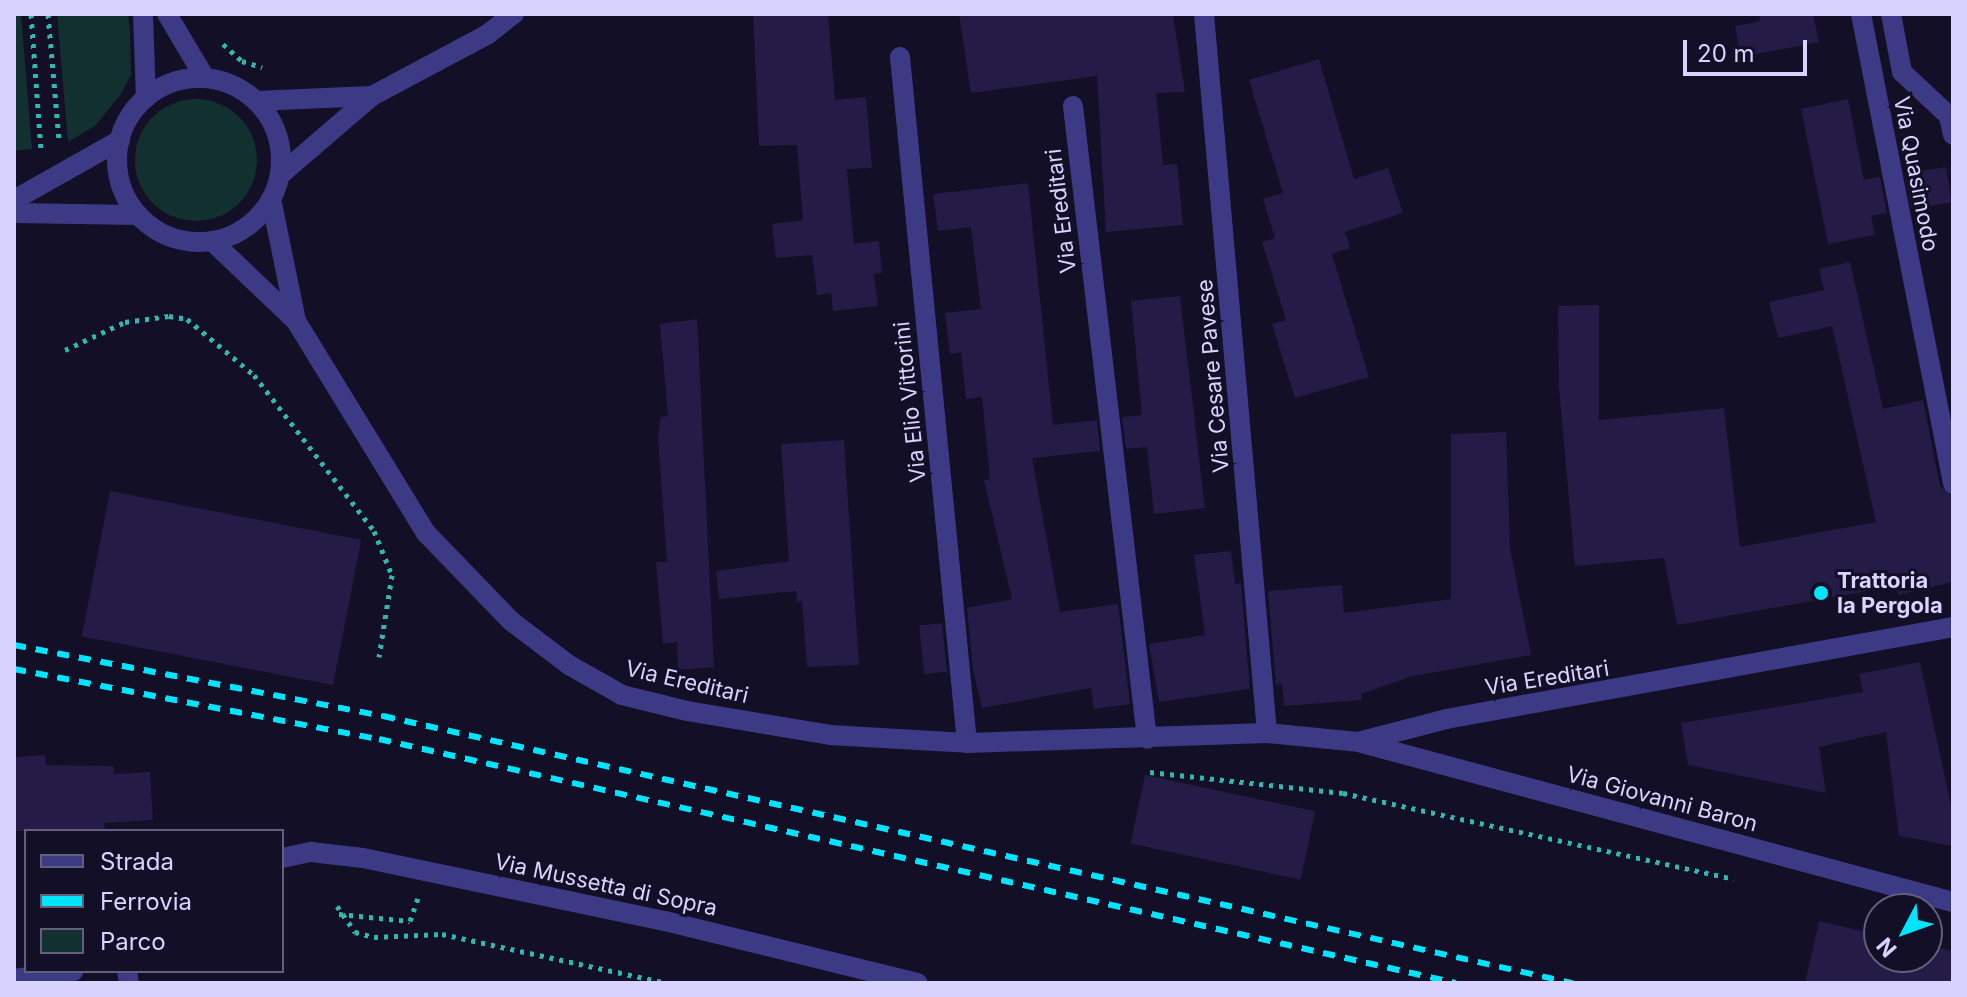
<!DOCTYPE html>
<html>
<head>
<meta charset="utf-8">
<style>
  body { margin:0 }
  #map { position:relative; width:1967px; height:997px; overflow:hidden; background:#130f26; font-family:Inter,sans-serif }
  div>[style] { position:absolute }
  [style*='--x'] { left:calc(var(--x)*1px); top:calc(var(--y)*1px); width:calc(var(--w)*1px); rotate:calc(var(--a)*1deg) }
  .green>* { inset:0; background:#12302f }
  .round { border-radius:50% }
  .building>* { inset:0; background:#241b47; transform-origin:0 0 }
  .path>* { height:5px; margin-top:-2.5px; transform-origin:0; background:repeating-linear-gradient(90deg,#2fb8b0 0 4px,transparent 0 10px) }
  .minor>* { height:20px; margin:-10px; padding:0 10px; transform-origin:10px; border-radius:10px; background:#3d3a85 }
  .minor>.ring { margin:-10px; padding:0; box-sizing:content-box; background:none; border:20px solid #3d3a85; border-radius:50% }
  .rail>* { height:6px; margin-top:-3px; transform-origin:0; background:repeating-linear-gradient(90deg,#00e5ff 0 12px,transparent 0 22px) }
  .dots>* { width:22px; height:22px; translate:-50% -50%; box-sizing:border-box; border:4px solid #130f26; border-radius:50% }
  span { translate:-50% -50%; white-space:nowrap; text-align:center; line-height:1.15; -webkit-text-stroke:6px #130f26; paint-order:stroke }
  .street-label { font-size:22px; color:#d9d4ff }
  .poi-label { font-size:22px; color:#d9d4ff; font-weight:700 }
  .left { translate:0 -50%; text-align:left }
  .frame { position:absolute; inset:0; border:16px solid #d9d4ff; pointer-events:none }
  .legend { position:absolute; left:24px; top:829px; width:260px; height:144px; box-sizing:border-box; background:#130f26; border:2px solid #625e7d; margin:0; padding:10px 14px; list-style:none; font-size:24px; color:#d9d4ff }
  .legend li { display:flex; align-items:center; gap:16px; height:40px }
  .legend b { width:40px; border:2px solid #625e7d }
  .north { position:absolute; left:1863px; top:893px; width:80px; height:80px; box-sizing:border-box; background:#130f26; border:2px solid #625e7d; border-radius:50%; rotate:229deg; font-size:22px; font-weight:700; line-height:32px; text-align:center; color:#d9d4ff }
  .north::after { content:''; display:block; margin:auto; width:28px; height:36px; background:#00e5ff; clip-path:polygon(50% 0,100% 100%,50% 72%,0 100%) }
  .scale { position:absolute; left:1683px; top:40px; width:124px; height:36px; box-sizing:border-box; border:4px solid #d9d4ff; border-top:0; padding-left:10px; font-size:24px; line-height:28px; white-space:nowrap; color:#d9d4ff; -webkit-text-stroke:6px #130f26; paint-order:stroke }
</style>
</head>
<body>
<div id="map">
  <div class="green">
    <i style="clip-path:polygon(14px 14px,21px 14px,32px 149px,14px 151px)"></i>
    <i style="clip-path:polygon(57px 14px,128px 14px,130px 31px,131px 75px,121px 94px,95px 126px,68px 142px)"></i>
    <i class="round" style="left:135px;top:99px;width:122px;height:122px"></i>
  </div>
  <div class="building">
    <i style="clip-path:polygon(753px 14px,828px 14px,835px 100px,866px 97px,872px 168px,847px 169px,854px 244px,879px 241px,882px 273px,874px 274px,878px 306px,833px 311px,831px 293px,817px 295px,812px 255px,776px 258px,772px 224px,803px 220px,797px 145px,759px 146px)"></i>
    <i style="clip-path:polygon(959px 14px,1173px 14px,1185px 92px,1156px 93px,1163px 165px,1177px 164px,1183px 225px,1106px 232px,1097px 76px,971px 93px)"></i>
    <i style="clip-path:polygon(1759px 14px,1813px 14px,1819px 42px,1741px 57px,1735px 26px,1760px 21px)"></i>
    <i style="clip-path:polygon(1319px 59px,1354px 179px,1388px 168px,1403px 213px,1345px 232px,1350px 248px,1332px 254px,1369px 377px,1295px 398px,1272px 324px,1286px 320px,1262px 242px,1275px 238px,1263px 199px,1283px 193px,1249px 80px)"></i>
    <i style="clip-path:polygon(1848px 99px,1864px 180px,1880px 177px,1887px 213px,1871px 216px,1875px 235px,1828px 244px,1801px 109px)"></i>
    <i style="left:1946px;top:167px;width:36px;height:41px;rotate:81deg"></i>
    <i style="clip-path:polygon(1028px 183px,1053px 425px,1097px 420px,1100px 451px,1032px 458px,1060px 612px,1118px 604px,1130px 704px,1094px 709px,1091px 688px,982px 708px,973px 670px,967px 608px,1012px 599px,984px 480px,990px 479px,982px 397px,966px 399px,961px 352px,950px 354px,945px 313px,981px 309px,971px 227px,938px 231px,933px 194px)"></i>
    <i style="clip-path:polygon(1850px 262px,1883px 409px,1923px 400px,1940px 486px,1953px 497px,1953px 582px,1898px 595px,1896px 586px,1677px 625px,1664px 558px,1575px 566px,1559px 388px,1558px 306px,1599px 305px,1599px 420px,1724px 408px,1740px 547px,1876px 522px,1832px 326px,1778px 338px,1769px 302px,1824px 290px,1819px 269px)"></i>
    <i style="clip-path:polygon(1180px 296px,1205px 508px,1154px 514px,1147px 447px,1126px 449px,1122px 417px,1142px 415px,1131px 301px)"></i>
    <i style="clip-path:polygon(697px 319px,714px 667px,678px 670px,677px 642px,663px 644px,656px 562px,667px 562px,658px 437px,661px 417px,668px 416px,660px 324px)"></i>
    <i style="clip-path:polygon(1506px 432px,1510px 548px,1531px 655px,1413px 676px,1361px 694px,1362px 700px,1284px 706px,1282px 684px,1276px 685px,1268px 591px,1342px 585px,1344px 613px,1451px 599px,1451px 434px)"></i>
    <i style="clip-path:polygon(844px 440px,859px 665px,807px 667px,802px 601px,797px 602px,796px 591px,719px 599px,716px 571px,789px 561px,781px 444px)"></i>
    <i style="left:110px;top:491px;width:256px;height:148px;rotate:11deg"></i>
    <i style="clip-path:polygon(1231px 551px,1235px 584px,1241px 583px,1250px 689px,1159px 702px,1149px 644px,1205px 635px,1194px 555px)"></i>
    <i style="left:942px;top:623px;width:49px;height:23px;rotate:84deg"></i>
    <i style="clip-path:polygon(1920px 662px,1953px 815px,1953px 846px,1899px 836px,1886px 732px,1819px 747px,1826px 793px,1688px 765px,1681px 723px,1863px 692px,1859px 674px)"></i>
    <i style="clip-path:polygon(45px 755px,46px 765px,114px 766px,114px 774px,150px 772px,153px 820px,104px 823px,105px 831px,14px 831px,14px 757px)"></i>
    <i style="left:1145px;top:775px;width:174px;height:70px;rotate:12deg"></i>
    <i style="clip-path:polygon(1819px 921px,1879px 935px,1879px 957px,1927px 957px,1927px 945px,1953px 951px,1953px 983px,1805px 983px)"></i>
  </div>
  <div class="path">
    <i style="--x:31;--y:14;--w:135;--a:85.8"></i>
    <i style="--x:48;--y:14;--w:125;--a:85"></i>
    <i style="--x:223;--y:44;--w:25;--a:42"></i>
    <i style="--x:242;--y:61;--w:21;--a:17"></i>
    <i style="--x:65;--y:350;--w:66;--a:-25"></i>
    <i style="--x:125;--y:322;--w:44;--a:-7.8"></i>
    <i style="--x:169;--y:316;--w:18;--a:9"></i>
    <i style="--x:187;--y:319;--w:87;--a:39.9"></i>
    <i style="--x:254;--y:375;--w:197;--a:52.4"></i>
    <i style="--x:374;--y:531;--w:48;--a:67.8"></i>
    <i style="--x:392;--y:575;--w:83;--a:99"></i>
    <i style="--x:1150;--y:772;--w:194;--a:6.2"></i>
    <i style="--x:1343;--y:793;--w:400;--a:12.4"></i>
    <i style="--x:337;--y:906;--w:32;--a:55"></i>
    <i style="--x:355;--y:932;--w:20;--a:15"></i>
    <i style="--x:374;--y:937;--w:68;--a:-2.5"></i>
    <i style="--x:442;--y:934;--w:229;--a:12.3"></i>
    <i style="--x:339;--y:914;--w:71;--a:5.6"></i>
    <i style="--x:410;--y:921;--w:24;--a:-71"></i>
  </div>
  <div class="minor">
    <i style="--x:143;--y:14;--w:84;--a:88"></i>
    <i style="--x:167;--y:14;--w:74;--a:59.3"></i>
    <i style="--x:1204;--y:14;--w:722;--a:84.99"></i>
    <i style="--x:1861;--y:14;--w:479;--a:78.9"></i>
    <i style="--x:1891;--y:14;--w:59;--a:79.3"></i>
    <i style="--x:1902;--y:72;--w:64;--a:43.1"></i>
    <i style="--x:1949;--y:116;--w:19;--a:78"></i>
    <i style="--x:900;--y:57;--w:689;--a:84.42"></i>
    <i class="ring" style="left:117px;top:78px;width:144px;height:144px"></i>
    <i style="--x:256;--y:101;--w:116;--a:-2.5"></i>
    <i style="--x:1073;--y:106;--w:637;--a:83.33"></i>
    <i style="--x:280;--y:175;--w:121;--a:-40.7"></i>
    <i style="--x:372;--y:96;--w:132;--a:-28.1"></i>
    <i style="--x:488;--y:34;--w:33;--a:-38"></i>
    <i style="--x:271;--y:199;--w:125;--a:78.4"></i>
    <i style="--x:14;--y:200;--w:122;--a:-29.5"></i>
    <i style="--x:14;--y:213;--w:124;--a:0.9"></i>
    <i style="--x:212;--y:241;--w:116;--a:43.6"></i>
    <i style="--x:296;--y:321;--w:249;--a:58.5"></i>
    <i style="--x:426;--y:533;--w:122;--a:46"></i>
    <i style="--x:511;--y:621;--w:73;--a:37.2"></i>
    <i style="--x:569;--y:665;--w:61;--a:29.5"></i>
    <i style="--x:622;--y:695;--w:67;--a:13.8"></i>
    <i style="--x:687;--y:711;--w:145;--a:9.5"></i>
    <i style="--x:830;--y:735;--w:137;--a:3.3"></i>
    <i style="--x:967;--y:743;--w:300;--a:-1.9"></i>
    <i style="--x:1267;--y:733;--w:91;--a:5.6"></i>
    <i style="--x:1358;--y:742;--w:91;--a:-14.6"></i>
    <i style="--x:1446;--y:719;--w:515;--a:-10.28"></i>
    <i style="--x:1362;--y:743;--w:612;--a:15.06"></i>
    <i style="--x:282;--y:858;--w:30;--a:-12"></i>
    <i style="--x:311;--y:852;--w:52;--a:6.6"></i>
    <i style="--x:363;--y:858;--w:309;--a:11.8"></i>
    <i style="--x:665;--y:921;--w:260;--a:13.8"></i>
    <i style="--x:127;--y:971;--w:12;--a:81"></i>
    <i style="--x:14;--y:979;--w:60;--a:-7.7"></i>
  </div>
  <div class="rail">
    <i style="--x:14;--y:645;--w:376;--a:10.9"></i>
    <i style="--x:383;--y:716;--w:1219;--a:12.66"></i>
    <i style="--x:14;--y:669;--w:372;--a:10.9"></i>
    <i style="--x:379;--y:739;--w:1104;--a:12.77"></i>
  </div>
  <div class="dots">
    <i style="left:1821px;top:593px;background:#00e5ff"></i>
  </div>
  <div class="street-label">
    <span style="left:1916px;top:174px;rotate:79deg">Via Quasimodo</span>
    <span style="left:1061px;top:211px;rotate:-97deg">Via Ereditari</span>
    <span style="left:1213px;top:376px;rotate:-95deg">Via Cesare Pavese</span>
    <span style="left:910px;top:402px;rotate:-96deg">Via Elio Vittorini</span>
    <span style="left:1547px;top:678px;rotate:-9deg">Via Ereditari</span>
    <span style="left:687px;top:682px;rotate:13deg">Via Ereditari</span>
    <span style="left:1662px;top:799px;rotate:15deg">Via Giovanni Baron</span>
    <span style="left:606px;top:885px;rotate:12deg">Via Mussetta di Sopra</span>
  </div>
  <div class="poi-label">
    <span class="left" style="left:1837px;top:593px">Trattoria<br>la Pergola</span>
  </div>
  <div class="frame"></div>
  <ul class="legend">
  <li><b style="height:10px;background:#3d3a85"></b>Strada</li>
  <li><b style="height:10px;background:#00e5ff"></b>Ferrovia</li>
  <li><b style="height:22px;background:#12302f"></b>Parco</li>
  </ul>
  <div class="north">N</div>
  <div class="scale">20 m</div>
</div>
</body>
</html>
